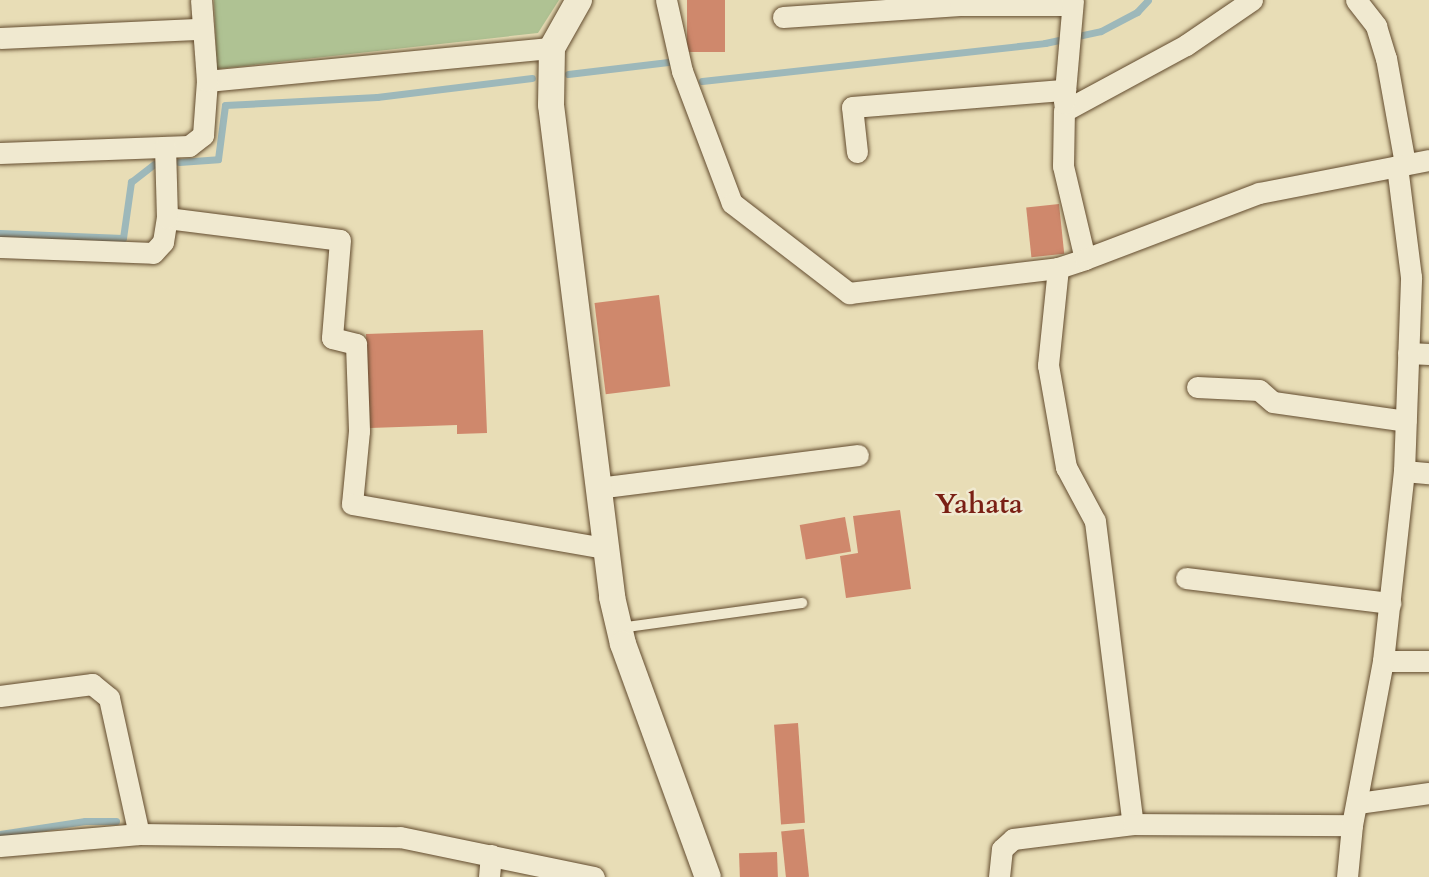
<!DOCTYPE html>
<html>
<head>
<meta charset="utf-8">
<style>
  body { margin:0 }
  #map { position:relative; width:1429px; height:877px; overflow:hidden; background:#e8ddb6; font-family:Cardo,serif }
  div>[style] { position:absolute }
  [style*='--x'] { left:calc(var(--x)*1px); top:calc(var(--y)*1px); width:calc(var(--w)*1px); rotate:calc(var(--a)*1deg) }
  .green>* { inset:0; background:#afc293 }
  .stream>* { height:7px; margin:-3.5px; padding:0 3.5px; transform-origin:3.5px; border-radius:3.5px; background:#9db8ba }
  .building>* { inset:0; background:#cf886c; transform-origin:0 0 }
  .roads { filter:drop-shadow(0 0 2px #624b2e) drop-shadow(0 0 2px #624b2e) }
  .service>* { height:10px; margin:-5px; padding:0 5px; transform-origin:5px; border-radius:5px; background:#f0e9d0 }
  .minor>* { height:21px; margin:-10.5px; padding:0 10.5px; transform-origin:10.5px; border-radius:10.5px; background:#f0e9d0 }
  .tertiary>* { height:26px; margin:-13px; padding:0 13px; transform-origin:13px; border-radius:13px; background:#f0e9d0 }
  span { translate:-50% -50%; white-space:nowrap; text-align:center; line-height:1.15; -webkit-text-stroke:5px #f0e9d0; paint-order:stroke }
  .quarter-label { font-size:28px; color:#7a1f14; font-weight:700 }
</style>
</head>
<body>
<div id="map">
  <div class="green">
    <i style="clip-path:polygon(214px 0,559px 0,538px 33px,217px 69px)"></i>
  </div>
  <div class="stream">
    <i style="--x:568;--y:74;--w:101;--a:-6.8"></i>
    <i style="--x:702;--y:81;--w:345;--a:-6.3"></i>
    <i style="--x:1045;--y:43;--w:57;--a:-12.1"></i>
    <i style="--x:1101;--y:31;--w:41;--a:-27.8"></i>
    <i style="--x:1137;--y:12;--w:16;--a:-47"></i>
    <i style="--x:179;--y:162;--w:39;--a:-4"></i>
    <i style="--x:218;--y:159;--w:54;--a:-82.6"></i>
    <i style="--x:225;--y:105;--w:152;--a:-3"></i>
    <i style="--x:377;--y:97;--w:156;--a:-7"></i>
    <i style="--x:0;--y:233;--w:123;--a:2.3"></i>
    <i style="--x:123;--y:238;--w:57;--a:-81.9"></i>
    <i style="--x:131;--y:182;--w:29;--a:-38"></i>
    <i style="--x:0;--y:834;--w:86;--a:-8.7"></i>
    <i style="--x:85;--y:821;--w:31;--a:0"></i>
  </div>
  <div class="building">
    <i style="left:687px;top:0;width:38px;height:52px"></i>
    <i style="left:1059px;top:204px;width:50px;height:33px;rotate:84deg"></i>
    <i style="left:659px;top:295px;width:92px;height:65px;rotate:83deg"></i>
    <i style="clip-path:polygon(483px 330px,487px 433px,457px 434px,457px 425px,370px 428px,366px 334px)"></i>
    <i style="clip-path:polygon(900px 510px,911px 589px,846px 598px,840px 556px,858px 553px,853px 516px)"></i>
    <i style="left:845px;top:517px;width:35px;height:46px;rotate:80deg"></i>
    <i style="left:798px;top:723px;width:100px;height:24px;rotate:86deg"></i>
    <i style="left:804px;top:829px;width:48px;height:23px;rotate:84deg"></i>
    <i style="left:777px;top:852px;width:25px;height:38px;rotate:88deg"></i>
  </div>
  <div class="roads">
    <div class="service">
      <i style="--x:619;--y:628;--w:185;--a:-7.8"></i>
    </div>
    <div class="minor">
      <i style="--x:666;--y:0;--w:73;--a:77.3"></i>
      <i style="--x:682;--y:71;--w:141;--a:69.3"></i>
      <i style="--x:732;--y:203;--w:148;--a:37.6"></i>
      <i style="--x:849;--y:293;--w:210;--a:-6.8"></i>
      <i style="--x:1058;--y:268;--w:28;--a:-18"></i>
      <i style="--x:1085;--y:259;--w:96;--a:-103.3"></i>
      <i style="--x:1063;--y:166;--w:55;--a:-89"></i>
      <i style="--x:1064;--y:111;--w:139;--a:-28.4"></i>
      <i style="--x:1186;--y:45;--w:80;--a:-34.3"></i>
      <i style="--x:1356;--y:0;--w:33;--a:52"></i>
      <i style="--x:1376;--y:26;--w:34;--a:73"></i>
      <i style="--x:1386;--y:58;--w:108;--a:79.8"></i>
      <i style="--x:783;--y:17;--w:177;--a:-3.9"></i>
      <i style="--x:960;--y:5;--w:112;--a:0"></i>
      <i style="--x:0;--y:38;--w:202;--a:-2.6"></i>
      <i style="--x:207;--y:81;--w:347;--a:-5.5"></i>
      <i style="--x:1064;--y:103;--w:103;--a:-85"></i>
      <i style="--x:857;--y:152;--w:45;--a:-96.3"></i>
      <i style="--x:852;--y:107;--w:214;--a:-4.6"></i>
      <i style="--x:0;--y:153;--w:189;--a:-2.1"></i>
      <i style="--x:189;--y:146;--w:18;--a:-38"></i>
      <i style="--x:203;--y:135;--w:54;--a:-85.8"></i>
      <i style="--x:207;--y:81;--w:81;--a:-94.2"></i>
      <i style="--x:167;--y:218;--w:174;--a:7.2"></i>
      <i style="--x:340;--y:240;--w:98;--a:94.7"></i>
      <i style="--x:332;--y:338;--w:25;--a:14"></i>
      <i style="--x:356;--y:344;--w:87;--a:88"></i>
      <i style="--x:359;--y:431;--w:73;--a:95.5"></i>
      <i style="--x:352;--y:504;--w:257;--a:9.9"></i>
      <i style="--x:0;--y:247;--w:153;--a:2.2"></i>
      <i style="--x:153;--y:253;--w:15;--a:-48"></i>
      <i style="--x:163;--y:242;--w:24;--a:-81"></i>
      <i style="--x:167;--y:218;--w:71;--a:-91.6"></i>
      <i style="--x:1085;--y:259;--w:186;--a:-20.8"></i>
      <i style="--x:1259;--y:193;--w:173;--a:-11"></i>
      <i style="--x:1058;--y:268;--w:98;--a:95.9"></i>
      <i style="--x:1048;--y:365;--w:104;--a:80"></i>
      <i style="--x:1066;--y:467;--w:61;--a:61.8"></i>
      <i style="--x:1095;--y:521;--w:305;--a:82.9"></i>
      <i style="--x:1408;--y:353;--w:21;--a:3"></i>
      <i style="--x:1197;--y:387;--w:62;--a:2.8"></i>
      <i style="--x:1259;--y:390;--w:18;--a:41"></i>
      <i style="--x:1273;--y:402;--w:134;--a:8.1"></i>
      <i style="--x:1404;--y:471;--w:25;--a:5"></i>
      <i style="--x:597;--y:488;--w:263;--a:-7.2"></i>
      <i style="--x:1186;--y:578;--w:206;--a:7"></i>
      <i style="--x:1383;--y:661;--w:46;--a:0"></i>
      <i style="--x:0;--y:696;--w:93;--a:-7.4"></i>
      <i style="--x:92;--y:684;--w:22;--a:39"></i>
      <i style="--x:109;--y:698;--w:139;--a:77.6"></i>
      <i style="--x:1359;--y:803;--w:71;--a:-8.1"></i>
      <i style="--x:0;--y:846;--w:140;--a:-4.9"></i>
      <i style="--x:139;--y:834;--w:261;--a:0.7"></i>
      <i style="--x:400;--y:837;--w:198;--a:11.7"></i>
      <i style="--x:489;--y:877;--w:22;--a:-85"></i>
      <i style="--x:999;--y:877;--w:28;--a:-84"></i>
      <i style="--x:1002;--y:849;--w:15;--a:-42"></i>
      <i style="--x:1013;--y:839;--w:121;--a:-7.1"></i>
      <i style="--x:1133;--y:824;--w:219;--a:0.3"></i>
      <i style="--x:1347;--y:877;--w:52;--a:-84.5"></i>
      <i style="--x:1352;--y:825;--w:167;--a:-79.3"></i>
      <i style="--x:1383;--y:661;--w:191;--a:-83.7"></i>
      <i style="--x:1404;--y:471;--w:194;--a:-87.9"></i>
      <i style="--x:1411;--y:277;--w:112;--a:-97.2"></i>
    </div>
    <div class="tertiary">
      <i style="--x:579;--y:0;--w:55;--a:119.4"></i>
      <i style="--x:552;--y:48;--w:57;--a:91"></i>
      <i style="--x:551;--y:105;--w:496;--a:82.9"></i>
      <i style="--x:612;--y:597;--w:48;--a:76.8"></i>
      <i style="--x:623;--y:644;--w:248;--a:70"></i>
    </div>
  </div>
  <div class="quarter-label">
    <span style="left:979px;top:504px">Yahata</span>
  </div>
</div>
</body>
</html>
